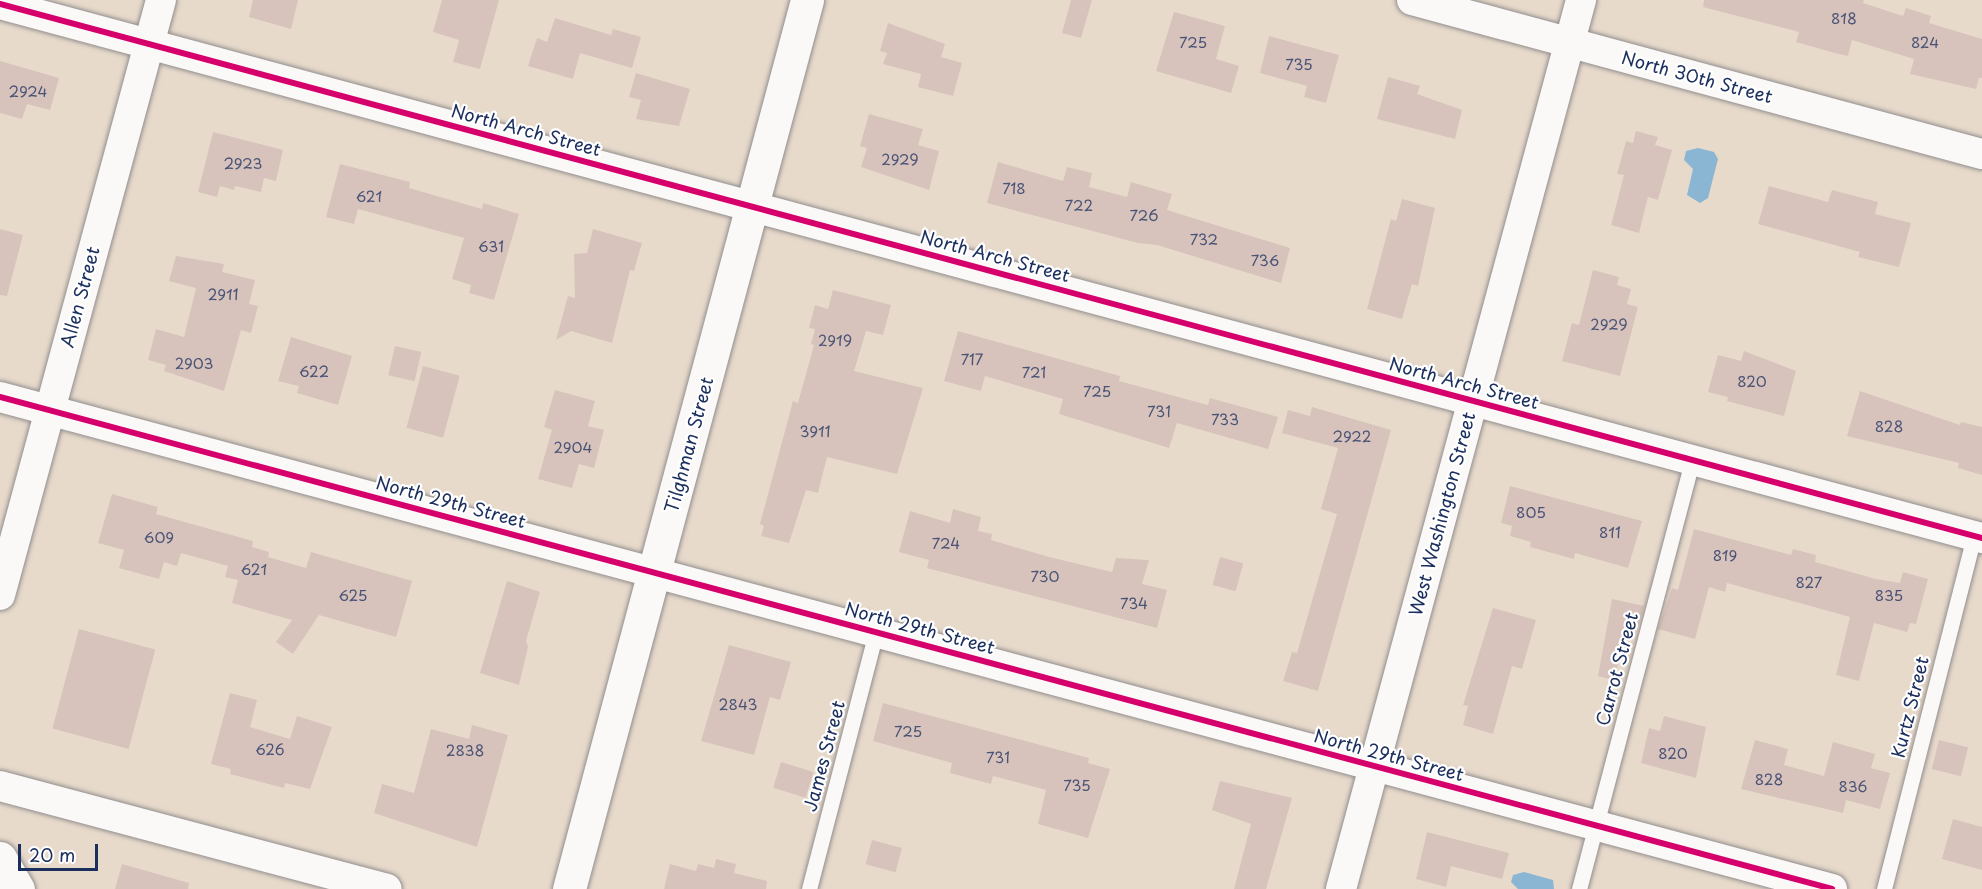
<!DOCTYPE html>
<html>
<head>
<meta charset="utf-8">
<style>
  body { margin:0 }
  #map { position:relative; width:1982px; height:889px; overflow:hidden; background:#e7dacb; font-family:"Playpen Sans",sans-serif }
  div>[style] { position:absolute }
  [style*='--x'] { left:calc(var(--x)*1px); top:calc(var(--y)*1px); width:calc(var(--w)*1px); rotate:calc(var(--a)*1deg) }
  .water>* { inset:0; background:#8ab6d4 }
  .building>* { inset:0; background:#d8c3bc; transform-origin:0 0 }
  .roads { filter:drop-shadow(0 0 2px #928e8e) drop-shadow(0 0 2px #928e8e) }
  .lane>* { height:15px; margin:-7.5px; padding:0 7.5px; transform-origin:7.5px; border-radius:7.5px; background:#fbf9f7 }
  .street>* { height:30px; margin:-15px; padding:0 15px; transform-origin:15px; border-radius:15px; background:#fbf9f7 }
  .secondary>* { height:33px; margin:-16.5px; padding:0 16.5px; transform-origin:16.5px; border-radius:16.5px; background:#fbf9f7 }
  .primary>* { height:33px; margin:-16.5px; padding:0 16.5px; transform-origin:16.5px; border-radius:16.5px; background:#fbf9f7 }
  .cycleway>* { height:6px; margin:-3px; padding:0 3px; transform-origin:3px; border-radius:3px; background:#d6006c }
  span { translate:-50% -50%; white-space:nowrap; text-align:center; line-height:1.15; -webkit-text-stroke:4.5px #fff; paint-order:stroke }
  .number-label { font-size:15px; color:#4a5476 }
  .number-label span { -webkit-text-stroke-width:0 }
  .street-label { font-size:18px; color:#1b2f5e }
  .scale { position:absolute; left:18px; top:844px; width:80px; height:27px; box-sizing:border-box; border:3px solid #1b2f5e; border-top:0; padding-left:8px; font-size:18px; line-height:21px; white-space:nowrap; color:#1b2f5e; -webkit-text-stroke:4px #fff; paint-order:stroke }
</style>
</head>
<body>
<div id="map">
  <div class="water">
    <i style="clip-path:polygon(1698px 148px,1714px 152px,1718px 159px,1708px 198px,1700px 203px,1687px 195px,1693px 169px,1684px 160px,1686px 151px)"></i>
    <i style="clip-path:polygon(1524px 872px,1553px 880px,1554px 889px,1518px 889px,1511px 882px,1513px 875px)"></i>
  </div>
  <div class="building">
    <i style="clip-path:polygon(253px 0,298px 0,291px 29px,249px 17px)"></i>
    <i style="clip-path:polygon(442px 0,499px 0,480px 69px,453px 62px,459px 40px,433px 32px)"></i>
    <i style="clip-path:polygon(1071px 0,1092px 0,1081px 38px,1062px 33px)"></i>
    <i style="clip-path:polygon(1704px 0,1864px 0,1863px 3px,1903px 16px,1906px 8px,1931px 16px,1929px 23px,1982px 39px,1982px 78px,1979px 78px,1976px 89px,1910px 74px,1914px 59px,1852px 40px,1848px 56px,1835px 53px,1796px 42px,1799px 32px,1703px 7px)"></i>
    <i style="clip-path:polygon(1174px 12px,1225px 26px,1216px 59px,1239px 66px,1231px 93px,1156px 71px)"></i>
    <i style="clip-path:polygon(555px 18px,611px 35px,613px 29px,641px 37px,632px 68px,580px 53px,573px 79px,528px 66px,537px 38px,547px 42px)"></i>
    <i style="clip-path:polygon(888px 23px,945px 44px,941px 57px,962px 63px,953px 96px,918px 87px,921px 74px,883px 64px,887px 53px,880px 51px)"></i>
    <i style="clip-path:polygon(1269px 36px,1339px 55px,1326px 103px,1304px 97px,1307px 86px,1260px 73px)"></i>
    <i style="clip-path:polygon(0 61px,59px 78px,50px 110px,27px 104px,22px 119px,0 113px)"></i>
    <i style="clip-path:polygon(636px 73px,690px 89px,679px 126px,636px 119px,641px 100px,629px 97px)"></i>
    <i style="clip-path:polygon(1388px 77px,1420px 86px,1417px 94px,1462px 110px,1455px 139px,1377px 119px)"></i>
    <i style="clip-path:polygon(869px 114px,923px 129px,918px 145px,939px 151px,929px 190px,861px 167px,867px 148px,860px 146px)"></i>
    <i style="clip-path:polygon(1636px 131px,1658px 137px,1655px 145px,1672px 150px,1658px 200px,1648px 197px,1639px 233px,1611px 225px,1624px 175px,1617px 174px,1626px 141px,1633px 143px)"></i>
    <i style="clip-path:polygon(213px 132px,283px 150px,276px 181px,264px 178px,261px 192px,235px 186px,234px 190px,220px 186px,217px 197px,198px 192px)"></i>
    <i style="clip-path:polygon(998px 162px,1063px 181px,1067px 167px,1092px 173px,1089px 187px,1127px 197px,1131px 182px,1172px 194px,1167px 210px,1290px 248px,1281px 283px,1157px 245px,1138px 243px,987px 203px)"></i>
    <i style="clip-path:polygon(340px 164px,410px 182px,409px 188px,482px 209px,483px 203px,519px 214px,494px 300px,469px 293px,471px 285px,452px 279px,464px 238px,358px 209px,354px 224px,326px 217px)"></i>
    <i style="clip-path:polygon(1769px 186px,1828px 202px,1832px 190px,1878px 202px,1875px 214px,1911px 223px,1899px 267px,1858px 257px,1860px 252px,1758px 224px)"></i>
    <i style="clip-path:polygon(1402px 199px,1435px 208px,1418px 286px,1412px 284px,1402px 319px,1367px 309px,1391px 219px,1396px 221px)"></i>
    <i style="clip-path:polygon(0 229px,23px 235px,7px 296px,0 295px)"></i>
    <i style="clip-path:polygon(593px 229px,642px 243px,634px 271px,630px 270px,612px 343px,571px 331px,556px 340px,568px 296px,575px 298px,574px 254px,587px 253px)"></i>
    <i style="clip-path:polygon(176px 256px,224px 264px,222px 272px,255px 280px,249px 304px,258px 306px,251px 333px,241px 330px,224px 391px,164px 371px,166px 365px,148px 360px,156px 329px,184px 337px,196px 288px,169px 281px)"></i>
    <i style="clip-path:polygon(1593px 270px,1619px 277px,1617px 285px,1631px 289px,1627px 304px,1638px 307px,1620px 376px,1562px 361px,1572px 323px,1579px 325px)"></i>
    <i style="clip-path:polygon(833px 290px,891px 305px,883px 335px,866px 331px,854px 371px,923px 388px,897px 474px,827px 457px,818px 493px,806px 490px,789px 543px,761px 536px,764px 526px,760px 524px,793px 401px,798px 403px,814px 345px,811px 344px,815px 329px,809px 328px,815px 305px,828px 309px)"></i>
    <i style="clip-path:polygon(958px 331px,1120px 376px,1119px 381px,1208px 405px,1210px 398px,1278px 417px,1268px 449px,1177px 423px,1169px 448px,1059px 414px,1063px 399px,985px 376px,981px 391px,944px 381px)"></i>
    <i style="clip-path:polygon(291px 337px,352px 356px,338px 405px,297px 393px,299px 386px,278px 381px)"></i>
    <i style="left:395px;top:346px;width:27px;height:30px;rotate:13deg"></i>
    <i style="clip-path:polygon(1744px 351px,1796px 371px,1784px 416px,1727px 401px,1728px 397px,1708px 392px,1718px 355px,1741px 361px)"></i>
    <i style="left:423px;top:366px;width:38px;height:64px;rotate:15deg"></i>
    <i style="clip-path:polygon(555px 390px,595px 401px,588px 426px,604px 430px,594px 468px,579px 464px,572px 488px,538px 479px,552px 430px,544px 427px)"></i>
    <i style="clip-path:polygon(1860px 391px,1960px 425px,1961px 422px,1982px 427px,1982px 475px,1958px 468px,1959px 463px,1847px 436px)"></i>
    <i style="clip-path:polygon(1312px 407px,1391px 430px,1318px 691px,1283px 681px,1292px 652px,1297px 653px,1337px 514px,1321px 509px,1338px 448px,1282px 433px,1288px 410px,1310px 416px)"></i>
    <i style="clip-path:polygon(1510px 486px,1642px 521px,1628px 568px,1575px 553px,1574px 559px,1530px 547px,1531px 542px,1510px 536px,1512px 526px,1501px 523px)"></i>
    <i style="clip-path:polygon(112px 494px,158px 507px,156px 514px,253px 541px,252px 547px,269px 552px,268px 557px,306px 568px,311px 552px,412px 581px,396px 637px,319px 615px,293px 654px,276px 642px,292px 620px,232px 603px,238px 580px,225px 577px,228px 566px,181px 553px,177px 566px,164px 562px,159px 579px,119px 568px,124px 550px,98px 543px)"></i>
    <i style="clip-path:polygon(953px 509px,981px 517px,978px 531px,992px 534px,991px 540px,1049px 557px,1112px 572px,1116px 558px,1149px 560px,1142px 584px,1167px 590px,1157px 628px,927px 568px,929px 560px,899px 552px,910px 511px,950px 523px)"></i>
    <i style="clip-path:polygon(1694px 529px,1791px 555px,1793px 549px,1816px 555px,1815px 562px,1876px 579px,1900px 583px,1903px 572px,1928px 579px,1916px 624px,1910px 623px,1907px 632px,1874px 623px,1859px 681px,1836px 675px,1850px 617px,1727px 583px,1725px 592px,1709px 587px,1695px 639px,1658px 629px,1672px 588px,1678px 590px)"></i>
    <i style="left:1220px;top:557px;width:24px;height:29px;rotate:15deg"></i>
    <i style="clip-path:polygon(507px 581px,540px 592px,526px 641px,528px 647px,519px 685px,480px 673px)"></i>
    <i style="clip-path:polygon(1612px 599px,1644px 606px,1639px 624px,1636px 623px,1634px 629px,1629px 628px,1613px 680px,1598px 676px)"></i>
    <i style="clip-path:polygon(1493px 608px,1536px 620px,1522px 669px,1512px 666px,1493px 734px,1463px 725px,1468px 706px,1463px 705px)"></i>
    <i style="left:79px;top:629px;width:79px;height:103px;rotate:15deg"></i>
    <i style="clip-path:polygon(729px 645px,791px 662px,780px 700px,770px 697px,754px 755px,701px 741px)"></i>
    <i style="clip-path:polygon(230px 693px,257px 700px,250px 727px,290px 739px,297px 716px,332px 727px,310px 789px,285px 783px,284px 788px,230px 774px,231px 769px,211px 764px)"></i>
    <i style="clip-path:polygon(883px 703px,1089px 758px,1088px 763px,1110px 769px,1088px 838px,1038px 824px,1046px 790px,993px 776px,991px 784px,950px 773px,952px 763px,873px 741px)"></i>
    <i style="clip-path:polygon(1664px 716px,1706px 727px,1696px 778px,1641px 763px,1649px 728px,1660px 731px)"></i>
    <i style="clip-path:polygon(472px 725px,508px 735px,477px 847px,374px 813px,382px 784px,414px 793px,431px 729px,469px 739px)"></i>
    <i style="clip-path:polygon(1755px 740px,1788px 749px,1784px 765px,1824px 776px,1833px 742px,1875px 754px,1871px 768px,1890px 773px,1880px 809px,1846px 800px,1843px 813px,1741px 789px)"></i>
    <i style="left:1939px;top:740px;width:30px;height:30px;rotate:14deg"></i>
    <i style="left:781px;top:762px;width:34px;height:27px;rotate:17deg"></i>
    <i style="clip-path:polygon(1220px 781px,1292px 798px,1266px 889px,1234px 889px,1251px 824px,1212px 810px)"></i>
    <i style="clip-path:polygon(1953px 819px,1982px 827px,1982px 870px,1942px 859px)"></i>
    <i style="clip-path:polygon(1427px 832px,1509px 853px,1502px 879px,1451px 866px,1446px 887px,1416px 879px)"></i>
    <i style="left:872px;top:840px;width:31px;height:25px;rotate:15deg"></i>
    <i style="clip-path:polygon(716px 859px,736px 864px,734px 873px,767px 881px,766px 889px,664px 889px,670px 864px,696px 871px,698px 864px,714px 868px)"></i>
    <i style="clip-path:polygon(122px 864px,189px 883px,188px 889px,115px 889px)"></i>
  </div>
  <div class="roads">
    <div class="lane">
      <i style="--x:809;--y:889;--w:266;--a:-75.4"></i>
      <i style="--x:1579;--y:889;--w:444;--a:-75.2"></i>
      <i style="--x:1884;--y:889;--w:364;--a:-75.7"></i>
    </div>
    <div class="street">
      <i style="--x:1412;--y:0;--w:590;--a:15.12"></i>
      <i style="--x:0;--y:4;--w:2053;--a:15.08"></i>
      <i style="--x:0;--y:397;--w:1897;--a:15.03"></i>
      <i style="--x:0;--y:595;--w:616;--a:-74.86"></i>
      <i style="--x:0;--y:786;--w:400;--a:14.9"></i>
      <i style="--x:1341;--y:889;--w:921;--a:-74.89"></i>
    </div>
    <div class="secondary">
      <i style="--x:0;--y:858;--w:36;--a:60"></i>
    </div>
    <div class="primary">
      <i style="--x:569;--y:889;--w:920;--a:-75.01"></i>
    </div>
  </div>
  <div class="cycleway">
    <i style="--x:0;--y:4;--w:2053;--a:15.08"></i>
    <i style="--x:0;--y:397;--w:1897;--a:15.03"></i>
  </div>
  <div class="number-label">
    <span style="left:1844px;top:18px">818</span>
    <span style="left:1193px;top:42px">725</span>
    <span style="left:1925px;top:42px">824</span>
    <span style="left:1299px;top:64px">735</span>
    <span style="left:28px;top:91px">2924</span>
    <span style="left:900px;top:159px">2929</span>
    <span style="left:243px;top:163px">2923</span>
    <span style="left:1014px;top:188px">718</span>
    <span style="left:369px;top:196px">621</span>
    <span style="left:1079px;top:205px">722</span>
    <span style="left:1144px;top:215px">726</span>
    <span style="left:1204px;top:239px">732</span>
    <span style="left:491px;top:246px">631</span>
    <span style="left:1265px;top:260px">736</span>
    <span style="left:223px;top:294px">2911</span>
    <span style="left:1609px;top:324px">2929</span>
    <span style="left:835px;top:340px">2919</span>
    <span style="left:972px;top:359px">717</span>
    <span style="left:194px;top:363px">2903</span>
    <span style="left:314px;top:371px">622</span>
    <span style="left:1034px;top:372px">721</span>
    <span style="left:1752px;top:381px">820</span>
    <span style="left:1097px;top:391px">725</span>
    <span style="left:1159px;top:411px">731</span>
    <span style="left:1225px;top:419px">733</span>
    <span style="left:1889px;top:426px">828</span>
    <span style="left:815px;top:431px">3911</span>
    <span style="left:1352px;top:436px">2922</span>
    <span style="left:573px;top:447px">2904</span>
    <span style="left:1531px;top:512px">805</span>
    <span style="left:1610px;top:532px">811</span>
    <span style="left:159px;top:537px">609</span>
    <span style="left:946px;top:543px">724</span>
    <span style="left:1725px;top:555px">819</span>
    <span style="left:254px;top:569px">621</span>
    <span style="left:1045px;top:576px">730</span>
    <span style="left:1809px;top:582px">827</span>
    <span style="left:353px;top:595px">625</span>
    <span style="left:1889px;top:595px">835</span>
    <span style="left:1134px;top:603px">734</span>
    <span style="left:738px;top:704px">2843</span>
    <span style="left:908px;top:731px">725</span>
    <span style="left:270px;top:749px">626</span>
    <span style="left:465px;top:750px">2838</span>
    <span style="left:1673px;top:753px">820</span>
    <span style="left:998px;top:757px">731</span>
    <span style="left:1769px;top:779px">828</span>
    <span style="left:1077px;top:785px">735</span>
    <span style="left:1853px;top:786px">836</span>
  </div>
  <div class="street-label">
    <span style="left:1697px;top:77px;rotate:15deg">North 30th Street</span>
    <span style="left:526px;top:130px;rotate:15deg">North Arch Street</span>
    <span style="left:995px;top:256px;rotate:15deg">North Arch Street</span>
    <span style="left:80px;top:297px;rotate:-75deg">Allen Street</span>
    <span style="left:1464px;top:383px;rotate:15deg">North Arch Street</span>
    <span style="left:689px;top:445px;rotate:-75deg">Tilghman Street</span>
    <span style="left:451px;top:502px;rotate:15deg">North 29th Street</span>
    <span style="left:1442px;top:514px;rotate:-75deg">West Washington Street</span>
    <span style="left:920px;top:628px;rotate:15deg">North 29th Street</span>
    <span style="left:1617px;top:669px;rotate:-75deg">Carrot Street</span>
    <span style="left:1910px;top:707px;rotate:-76deg">Kurtz Street</span>
    <span style="left:1389px;top:755px;rotate:15deg">North 29th Street</span>
    <span style="left:824px;top:756px;rotate:-75deg">James Street</span>
  </div>
  <div class="scale">20 m</div>
</div>
</body>
</html>
